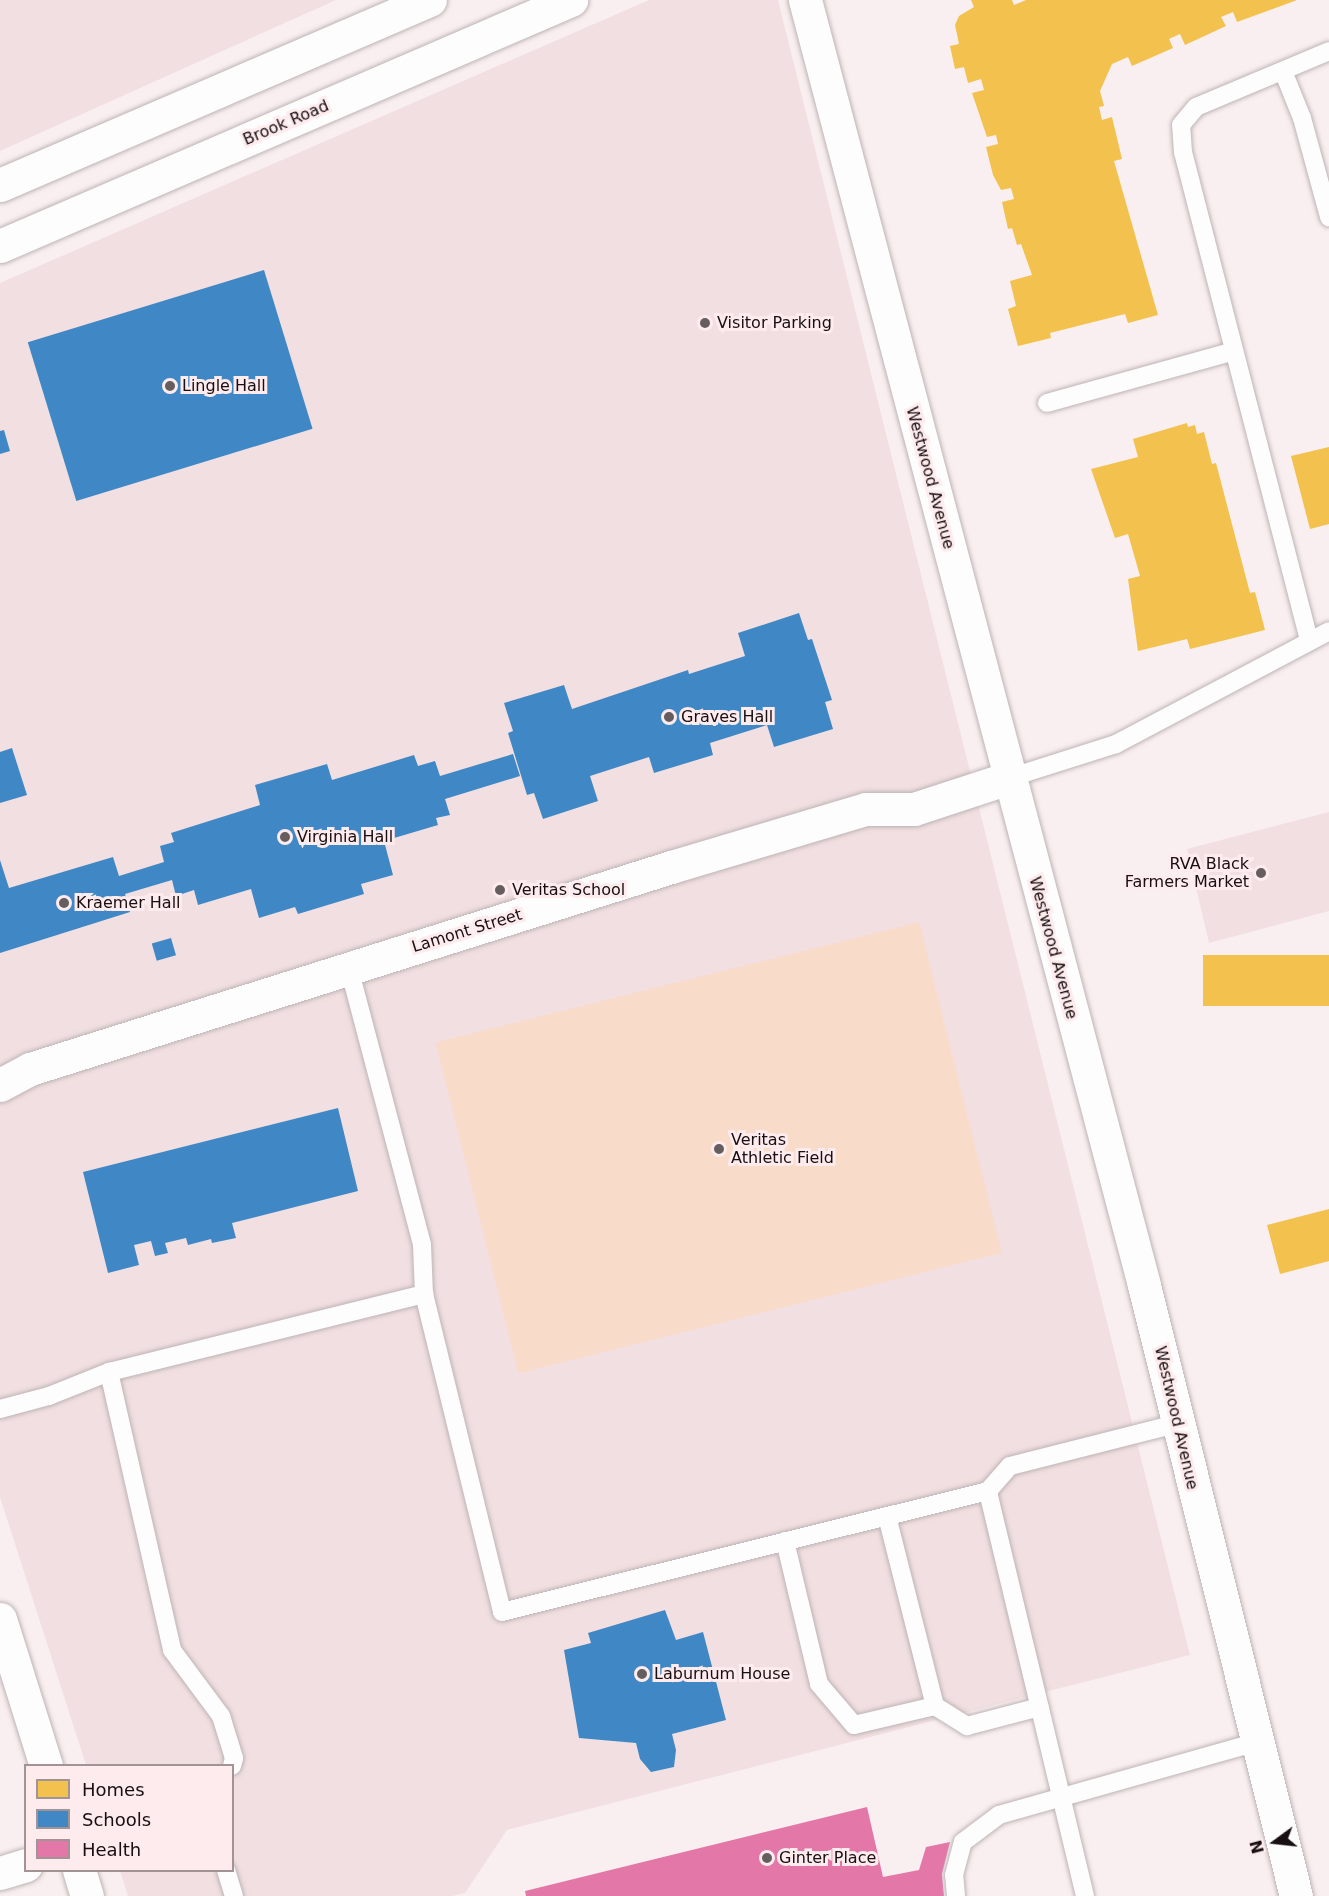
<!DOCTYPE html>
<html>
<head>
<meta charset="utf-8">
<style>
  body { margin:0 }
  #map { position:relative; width:1329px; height:1896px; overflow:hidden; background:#faeff0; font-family:"DejaVu Sans",sans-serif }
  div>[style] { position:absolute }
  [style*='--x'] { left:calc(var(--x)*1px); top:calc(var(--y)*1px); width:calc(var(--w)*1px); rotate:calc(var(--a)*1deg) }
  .built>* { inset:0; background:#f2dfe1 }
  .green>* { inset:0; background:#f8dbc8; transform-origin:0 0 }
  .homes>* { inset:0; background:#f2c14e; transform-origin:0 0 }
  .schools>* { inset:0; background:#3f88c5; transform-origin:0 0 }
  .health>* { inset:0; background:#e377a8 }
  .roads { filter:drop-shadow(0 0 2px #bdb4b5) drop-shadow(0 0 2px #bdb4b5) }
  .service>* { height:18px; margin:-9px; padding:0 9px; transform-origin:9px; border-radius:9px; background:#fefdfd }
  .minor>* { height:33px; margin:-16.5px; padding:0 16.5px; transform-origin:16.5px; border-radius:16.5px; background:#fefdfd }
  .tertiary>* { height:33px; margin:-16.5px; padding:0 16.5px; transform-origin:16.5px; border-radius:16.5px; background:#fefdfd }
  .secondary>* { height:33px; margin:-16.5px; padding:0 16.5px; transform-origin:16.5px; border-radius:16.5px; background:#fefdfd }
  .dots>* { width:16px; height:16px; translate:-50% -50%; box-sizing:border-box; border:3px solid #feebed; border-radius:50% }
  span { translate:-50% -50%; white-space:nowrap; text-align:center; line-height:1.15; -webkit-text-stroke:6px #feebed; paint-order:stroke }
  .street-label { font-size:16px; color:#170f11 }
  .poi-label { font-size:16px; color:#170f11 }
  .left { translate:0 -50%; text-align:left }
  .right { translate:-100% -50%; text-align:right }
  .legend { position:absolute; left:24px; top:1764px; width:210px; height:108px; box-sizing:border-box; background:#feebed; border:2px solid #a29395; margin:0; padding:8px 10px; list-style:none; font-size:18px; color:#170f11 }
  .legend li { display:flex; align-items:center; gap:12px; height:30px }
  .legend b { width:30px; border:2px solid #a29395 }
  .north { position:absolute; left:1245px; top:1812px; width:60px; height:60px; -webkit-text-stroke:4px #feebed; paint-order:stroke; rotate:255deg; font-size:16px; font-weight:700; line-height:24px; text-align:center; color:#170f11 }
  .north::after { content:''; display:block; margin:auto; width:21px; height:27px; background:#170f11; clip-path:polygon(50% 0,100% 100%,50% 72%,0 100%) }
</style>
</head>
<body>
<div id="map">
  <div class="built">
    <i style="clip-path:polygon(0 0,336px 0,0 151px)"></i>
    <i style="clip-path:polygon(649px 0,778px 0,1190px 1655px,507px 1830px,465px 1893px,452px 1896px,128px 1896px,120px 1871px,232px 1870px,232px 1766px,86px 1765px,0 1497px,0 283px)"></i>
    <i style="clip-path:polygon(1329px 812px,1329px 911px,1209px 943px,1187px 849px)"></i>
  </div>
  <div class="green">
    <i style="left:919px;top:922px;width:341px;height:498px;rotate:76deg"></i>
  </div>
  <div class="homes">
    <i style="clip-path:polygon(971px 0,1012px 0,1014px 5px,1026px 0,1297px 0,1237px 22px,1233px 12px,1221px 17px,1226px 26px,1185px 45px,1180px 34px,1169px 39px,1173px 48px,1132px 66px,1128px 57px,1112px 64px,1100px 91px,1104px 106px,1099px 107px,1102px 120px,1112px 117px,1122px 159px,1114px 161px,1158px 315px,1128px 323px,1125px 314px,1050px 333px,1051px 338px,1018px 346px,1008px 309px,1016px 306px,1010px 281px,1032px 275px,1021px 244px,1017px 245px,1012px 228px,1008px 229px,1002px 202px,1014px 199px,1011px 188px,1001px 190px,993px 175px,986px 147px,998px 144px,996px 135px,987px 137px,972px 93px,984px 90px,981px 79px,968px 83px,964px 67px,955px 69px,950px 46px,959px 44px,955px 25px,959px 16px,974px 7px)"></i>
    <i style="clip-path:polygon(1187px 423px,1188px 427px,1195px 425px,1197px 434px,1204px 432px,1212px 464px,1216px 463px,1250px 593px,1255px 592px,1265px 630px,1190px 649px,1187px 639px,1138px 651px,1128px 579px,1140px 576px,1128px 534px,1115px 538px,1091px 469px,1138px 457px,1133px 439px)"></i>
    <i style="clip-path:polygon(1329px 447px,1329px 524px,1310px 529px,1291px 456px)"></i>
    <i style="left:1329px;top:955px;width:51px;height:126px;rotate:90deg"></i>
    <i style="clip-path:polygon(1329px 1209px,1329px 1261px,1280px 1274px,1267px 1225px)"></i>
  </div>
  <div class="schools">
    <i style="left:264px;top:270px;width:166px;height:247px;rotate:73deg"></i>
    <i style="clip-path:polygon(4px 430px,10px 451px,0 454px,0 431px)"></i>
    <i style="clip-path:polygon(799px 613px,808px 640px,812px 639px,832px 700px,825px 702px,833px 729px,774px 747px,767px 725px,710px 743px,713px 755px,654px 773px,649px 757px,590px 776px,598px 801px,543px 819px,534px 793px,527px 795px,508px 733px,513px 731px,504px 703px,564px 685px,572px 709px,688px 670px,689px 674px,745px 656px,738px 633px)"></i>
    <i style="clip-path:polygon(12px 748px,27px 795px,0 803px,0 752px)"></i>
    <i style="clip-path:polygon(513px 754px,520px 776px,445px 799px,450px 815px,436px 818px,438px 825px,384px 841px,393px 875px,361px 884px,364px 894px,298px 914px,295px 907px,259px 918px,251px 889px,198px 905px,194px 890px,176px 896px,172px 880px,125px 894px,130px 912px,0 953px,0 860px,9px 888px,113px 857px,119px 876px,164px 862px,160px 846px,174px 842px,171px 833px,260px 805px,255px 785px,327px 764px,332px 780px,414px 755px,418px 766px,435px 761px,440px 776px)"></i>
    <i style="left:171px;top:938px;width:18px;height:20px;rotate:74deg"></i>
    <i style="clip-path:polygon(338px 1108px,358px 1191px,232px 1223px,236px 1238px,212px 1243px,211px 1239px,188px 1245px,186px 1238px,165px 1243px,168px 1253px,155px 1256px,151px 1241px,134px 1245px,139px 1265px,108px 1273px,83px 1172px)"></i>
    <i style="clip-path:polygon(665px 1610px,676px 1640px,703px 1632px,726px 1720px,672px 1734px,676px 1750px,674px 1767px,651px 1772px,640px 1759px,636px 1743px,579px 1738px,564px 1650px,591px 1643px,588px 1633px)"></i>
  </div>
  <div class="health">
    <i style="clip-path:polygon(867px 1807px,883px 1877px,919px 1870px,926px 1847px,950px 1842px,942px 1874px,944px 1896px,526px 1896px,525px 1891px)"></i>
  </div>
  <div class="roads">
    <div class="service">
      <i style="--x:1283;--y:71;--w:51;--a:68"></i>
      <i style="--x:1302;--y:118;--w:103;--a:74.7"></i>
      <i style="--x:1047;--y:403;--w:194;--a:-15.5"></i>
      <i style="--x:1309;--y:640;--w:504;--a:-104.48"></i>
      <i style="--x:1183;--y:152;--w:27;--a:-94"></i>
      <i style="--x:1181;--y:125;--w:23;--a:-50"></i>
      <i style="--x:1196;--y:107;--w:144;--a:-22.8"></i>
      <i style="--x:1009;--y:778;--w:112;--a:-17.6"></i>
      <i style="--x:1116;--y:744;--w:241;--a:-27.9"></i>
      <i style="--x:349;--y:968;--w:286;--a:75.2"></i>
      <i style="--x:422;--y:1245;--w:49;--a:87.7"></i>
      <i style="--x:109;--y:1372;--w:285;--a:77.2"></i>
      <i style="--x:172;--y:1650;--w:82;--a:53.4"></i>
      <i style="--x:221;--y:1716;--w:44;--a:72.8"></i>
      <i style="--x:234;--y:1758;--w:8;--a:104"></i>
      <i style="--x:0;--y:1409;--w:51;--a:-14.9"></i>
      <i style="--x:49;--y:1396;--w:65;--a:-21.8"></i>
      <i style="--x:109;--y:1372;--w:325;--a:-13.9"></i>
      <i style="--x:424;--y:1294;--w:327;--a:76.2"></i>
      <i style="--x:502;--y:1612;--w:501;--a:-13.98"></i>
      <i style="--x:785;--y:1541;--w:147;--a:76.6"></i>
      <i style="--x:819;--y:1684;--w:54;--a:49.5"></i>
      <i style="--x:854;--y:1725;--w:83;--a:-13.2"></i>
      <i style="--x:935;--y:1706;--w:196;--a:-104.2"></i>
      <i style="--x:935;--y:1706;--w:38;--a:32"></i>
      <i style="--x:967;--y:1726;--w:75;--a:-14.6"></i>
      <i style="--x:226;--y:1870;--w:27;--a:73"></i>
      <i style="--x:956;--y:1896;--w:21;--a:-95"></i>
      <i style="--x:954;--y:1875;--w:34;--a:-75"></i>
      <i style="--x:963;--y:1842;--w:45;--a:-36.9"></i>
      <i style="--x:999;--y:1815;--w:268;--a:-15.8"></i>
      <i style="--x:1085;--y:1896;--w:416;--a:-103.5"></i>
      <i style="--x:988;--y:1491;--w:33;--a:-49"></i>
      <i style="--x:1010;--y:1466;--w:171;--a:-14.2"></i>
    </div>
    <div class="minor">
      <i style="--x:0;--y:1085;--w:34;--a:-28"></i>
      <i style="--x:30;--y:1069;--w:672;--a:-17.49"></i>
      <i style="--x:671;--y:867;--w:203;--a:-16.6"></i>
      <i style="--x:866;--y:809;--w:48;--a:0"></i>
      <i style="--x:914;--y:809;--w:100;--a:-18.1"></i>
      <i style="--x:0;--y:1619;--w:154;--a:72.6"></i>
      <i style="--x:79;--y:1870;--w:27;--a:73"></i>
      <i style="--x:0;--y:1873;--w:27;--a:-17"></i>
    </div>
    <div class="tertiary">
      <i style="--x:805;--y:0;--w:1329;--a:75.22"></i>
      <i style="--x:1144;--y:1285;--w:630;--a:76.03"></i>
    </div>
    <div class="secondary">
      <i style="--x:0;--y:185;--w:468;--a:-23.3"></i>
      <i style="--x:0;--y:246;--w:622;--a:-23.31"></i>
    </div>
  </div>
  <div class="dots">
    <i style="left:705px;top:323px;background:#665d5f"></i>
    <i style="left:170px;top:386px;background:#665d5f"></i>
    <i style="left:669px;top:717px;background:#665d5f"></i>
    <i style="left:285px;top:837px;background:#665d5f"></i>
    <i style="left:1261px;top:873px;background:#665d5f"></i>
    <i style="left:500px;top:890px;background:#665d5f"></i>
    <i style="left:64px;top:903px;background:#665d5f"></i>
    <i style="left:719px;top:1149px;background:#665d5f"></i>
    <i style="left:642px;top:1674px;background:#665d5f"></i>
    <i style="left:767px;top:1858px;background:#665d5f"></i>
  </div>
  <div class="street-label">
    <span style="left:286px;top:123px;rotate:-23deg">Brook Road</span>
    <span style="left:930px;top:478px;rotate:75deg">Westwood Avenue</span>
    <span style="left:467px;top:931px;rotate:-17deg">Lamont Street</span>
    <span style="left:1053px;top:948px;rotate:75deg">Westwood Avenue</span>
    <span style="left:1176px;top:1418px;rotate:77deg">Westwood Avenue</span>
  </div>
  <div class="poi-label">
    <span class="left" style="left:717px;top:323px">Visitor Parking</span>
    <span class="left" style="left:182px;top:386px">Lingle Hall</span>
    <span class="left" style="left:681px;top:717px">Graves Hall</span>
    <span class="left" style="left:297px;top:837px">Virginia Hall</span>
    <span class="right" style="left:1249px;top:873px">RVA Black<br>Farmers Market</span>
    <span class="left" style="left:512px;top:890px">Veritas School</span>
    <span class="left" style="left:76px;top:903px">Kraemer Hall</span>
    <span class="left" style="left:731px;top:1149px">Veritas<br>Athletic Field</span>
    <span class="left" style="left:654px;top:1674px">Laburnum House</span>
    <span class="left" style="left:779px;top:1858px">Ginter Place</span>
  </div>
  <ul class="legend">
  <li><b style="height:16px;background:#f2c14e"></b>Homes</li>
  <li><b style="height:16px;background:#3f88c5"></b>Schools</li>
  <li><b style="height:16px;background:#e377a8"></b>Health</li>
  </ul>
  <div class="north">N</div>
</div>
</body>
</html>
